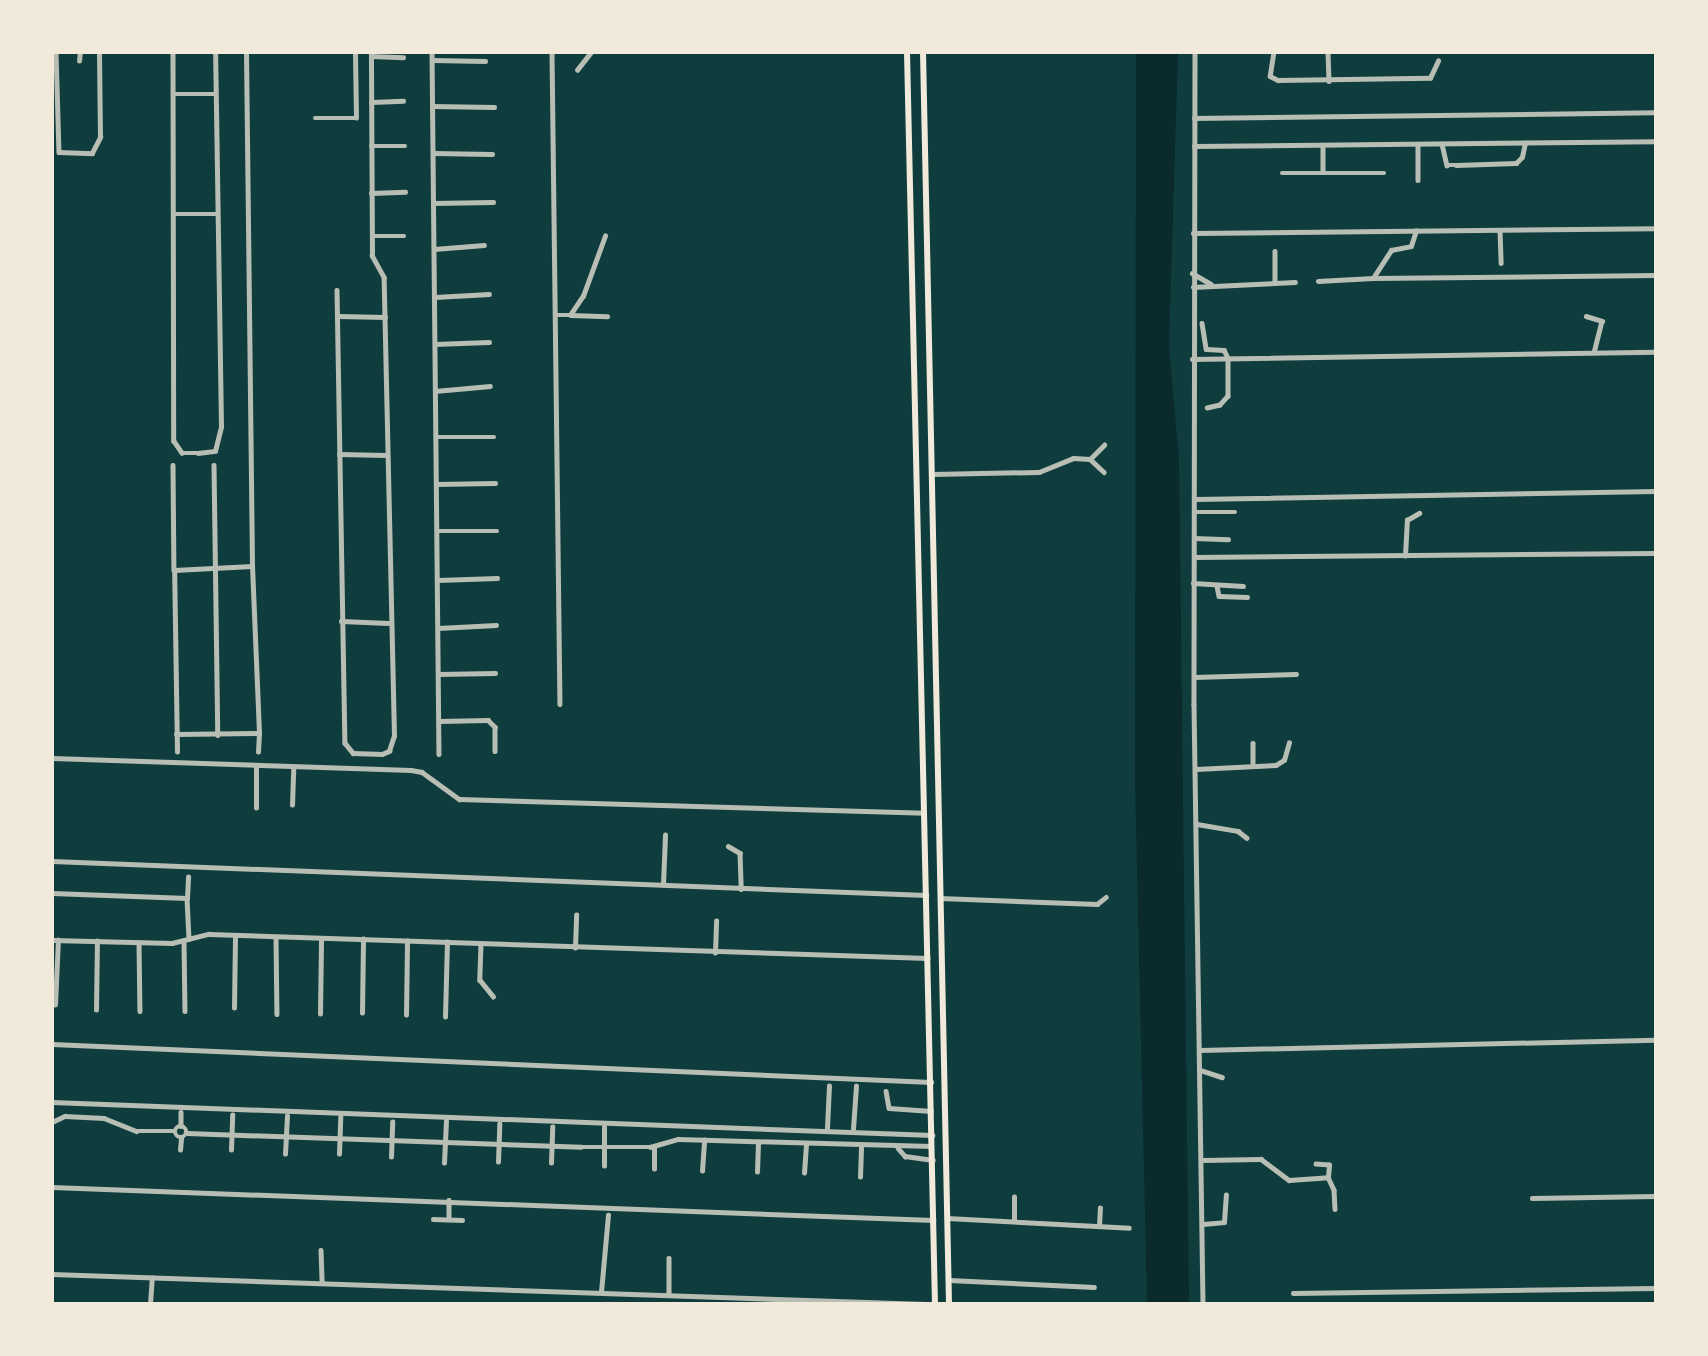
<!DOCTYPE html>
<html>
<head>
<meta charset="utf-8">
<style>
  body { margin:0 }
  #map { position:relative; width:1708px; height:1356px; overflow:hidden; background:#0f3d3e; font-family:Poppins,sans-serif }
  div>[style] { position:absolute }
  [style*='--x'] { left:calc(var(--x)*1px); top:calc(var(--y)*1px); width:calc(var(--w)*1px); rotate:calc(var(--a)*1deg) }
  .water>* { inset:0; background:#0a2a2b }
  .minor>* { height:4.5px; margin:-2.25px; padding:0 2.25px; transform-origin:2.25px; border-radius:2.25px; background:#b8beb3 }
  .minor>.ring { margin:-2.25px; padding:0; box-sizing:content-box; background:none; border:4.5px solid #b8beb3; border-radius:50% }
  .secondary>* { height:6px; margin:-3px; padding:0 3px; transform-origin:3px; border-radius:3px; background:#f1e9da }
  span { translate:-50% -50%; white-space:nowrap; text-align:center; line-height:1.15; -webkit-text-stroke:5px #f1e9da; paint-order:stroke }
  .frame { position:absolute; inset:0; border:54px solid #f1e9da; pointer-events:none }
</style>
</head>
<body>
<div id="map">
  <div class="water">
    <i style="clip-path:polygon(1136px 53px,1178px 53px,1169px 345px,1179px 460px,1189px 1304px,1147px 1303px,1135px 783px)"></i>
  </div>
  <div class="minor">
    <i style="--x:56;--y:52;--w:100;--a:88.3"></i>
    <i style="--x:59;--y:152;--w:33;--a:2"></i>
    <i style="--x:92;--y:153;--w:18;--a:-63"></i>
    <i style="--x:100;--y:137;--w:85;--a:-90.7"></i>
    <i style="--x:173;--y:52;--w:389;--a:89.9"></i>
    <i style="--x:174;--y:441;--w:14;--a:56"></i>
    <i style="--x:182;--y:453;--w:16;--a:0"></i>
    <i style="--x:198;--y:453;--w:17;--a:-7"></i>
    <i style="--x:215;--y:451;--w:25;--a:-76"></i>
    <i style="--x:221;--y:427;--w:375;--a:-90.9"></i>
    <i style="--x:432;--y:52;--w:702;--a:89.43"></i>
    <i style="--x:552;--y:52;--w:652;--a:89.3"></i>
    <i style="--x:1195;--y:52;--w:652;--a:90.09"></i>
    <i style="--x:1194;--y:704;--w:600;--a:89.14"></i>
    <i style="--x:1274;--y:52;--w:24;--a:99"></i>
    <i style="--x:1270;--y:76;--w:9;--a:27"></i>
    <i style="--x:1278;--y:80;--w:152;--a:-0.8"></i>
    <i style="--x:1430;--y:78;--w:19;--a:-65"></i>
    <i style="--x:1328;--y:52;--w:29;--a:88"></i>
    <i style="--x:371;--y:56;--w:32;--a:2"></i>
    <i style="--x:432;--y:60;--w:53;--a:1.1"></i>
    <i style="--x:79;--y:61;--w:9;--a:-84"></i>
    <i style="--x:577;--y:70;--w:23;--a:-52"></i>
    <i style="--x:173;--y:94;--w:42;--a:0"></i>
    <i style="--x:371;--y:102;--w:32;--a:-2"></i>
    <i style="--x:432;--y:106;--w:62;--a:0.9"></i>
    <i style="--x:315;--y:118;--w:41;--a:0"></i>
    <i style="--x:356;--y:118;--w:66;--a:-90.9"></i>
    <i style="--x:1194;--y:118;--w:462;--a:-0.7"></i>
    <i style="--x:1442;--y:144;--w:22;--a:77"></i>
    <i style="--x:1447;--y:165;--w:9;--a:0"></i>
    <i style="--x:1456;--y:165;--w:60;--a:-1.9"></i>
    <i style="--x:1516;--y:163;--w:8;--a:-45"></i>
    <i style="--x:1522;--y:157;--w:14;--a:-78"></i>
    <i style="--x:1418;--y:145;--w:35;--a:90"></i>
    <i style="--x:371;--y:146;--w:34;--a:0"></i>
    <i style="--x:1194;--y:146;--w:462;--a:-0.6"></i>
    <i style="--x:1323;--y:147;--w:25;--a:90"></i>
    <i style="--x:433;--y:153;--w:59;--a:1"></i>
    <i style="--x:1282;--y:173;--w:102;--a:0"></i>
    <i style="--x:371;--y:193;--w:34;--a:-2"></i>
    <i style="--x:433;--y:203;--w:60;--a:-1"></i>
    <i style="--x:174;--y:214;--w:43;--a:0"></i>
    <i style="--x:1500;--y:230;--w:33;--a:88"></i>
    <i style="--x:1193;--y:233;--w:463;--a:-0.6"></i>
    <i style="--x:372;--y:236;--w:32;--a:0"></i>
    <i style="--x:434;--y:249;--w:50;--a:-4.6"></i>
    <i style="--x:1275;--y:251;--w:32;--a:90"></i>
    <i style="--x:1192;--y:273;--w:22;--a:30"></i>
    <i style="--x:1373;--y:278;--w:283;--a:-0.6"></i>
    <i style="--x:1318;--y:281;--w:55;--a:-3.1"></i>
    <i style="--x:1373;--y:278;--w:33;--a:-57"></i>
    <i style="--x:1391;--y:250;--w:20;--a:-11"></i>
    <i style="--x:1411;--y:246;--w:16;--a:-72"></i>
    <i style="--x:1193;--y:287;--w:102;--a:-2.8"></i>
    <i style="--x:337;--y:290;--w:453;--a:89"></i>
    <i style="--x:345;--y:743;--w:13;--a:51"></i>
    <i style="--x:353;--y:753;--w:29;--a:2"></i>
    <i style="--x:382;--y:754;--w:8;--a:-23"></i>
    <i style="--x:389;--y:751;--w:16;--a:-72"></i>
    <i style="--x:394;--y:736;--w:458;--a:-91.3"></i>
    <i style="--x:384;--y:278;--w:25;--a:-119"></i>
    <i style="--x:372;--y:256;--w:204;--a:-90.3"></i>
    <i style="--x:435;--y:297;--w:54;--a:-3.2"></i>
    <i style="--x:556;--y:315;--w:14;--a:0"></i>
    <i style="--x:570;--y:315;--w:23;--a:-56"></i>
    <i style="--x:583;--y:296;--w:64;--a:-69.9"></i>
    <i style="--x:571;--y:315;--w:36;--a:2"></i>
    <i style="--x:339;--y:316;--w:46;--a:1.2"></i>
    <i style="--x:1586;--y:316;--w:17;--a:17"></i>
    <i style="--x:1602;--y:321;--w:32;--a:104"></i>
    <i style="--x:1202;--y:323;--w:26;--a:81"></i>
    <i style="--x:1206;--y:349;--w:18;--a:3"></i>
    <i style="--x:1224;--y:350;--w:9;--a:63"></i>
    <i style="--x:1228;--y:358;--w:38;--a:90"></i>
    <i style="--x:1228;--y:396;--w:12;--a:132"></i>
    <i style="--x:1220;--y:405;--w:13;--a:167"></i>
    <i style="--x:435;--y:344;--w:54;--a:-2.1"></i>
    <i style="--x:1192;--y:359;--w:464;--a:-0.9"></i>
    <i style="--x:435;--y:391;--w:55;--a:-5.2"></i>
    <i style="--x:436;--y:437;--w:58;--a:0"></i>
    <i style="--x:339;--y:454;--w:47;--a:1.2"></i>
    <i style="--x:1090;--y:459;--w:19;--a:43"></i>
    <i style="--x:173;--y:465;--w:105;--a:89.5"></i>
    <i style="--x:214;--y:465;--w:270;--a:89.2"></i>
    <i style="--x:932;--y:474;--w:107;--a:-1.1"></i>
    <i style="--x:1039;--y:472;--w:37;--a:-22"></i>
    <i style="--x:1073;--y:458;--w:17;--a:3"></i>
    <i style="--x:1090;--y:459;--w:20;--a:-45"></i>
    <i style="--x:436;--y:484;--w:59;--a:-1"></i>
    <i style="--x:1195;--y:499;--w:461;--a:-1"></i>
    <i style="--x:1195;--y:512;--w:40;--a:0"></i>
    <i style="--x:437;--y:531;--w:60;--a:0"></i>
    <i style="--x:1194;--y:538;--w:34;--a:2"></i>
    <i style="--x:1405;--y:556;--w:36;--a:-87"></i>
    <i style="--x:1407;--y:520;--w:14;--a:-30"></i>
    <i style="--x:1194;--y:557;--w:462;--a:-0.5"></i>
    <i style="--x:438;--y:580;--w:59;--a:-1.9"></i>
    <i style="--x:1193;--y:583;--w:50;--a:3.4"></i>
    <i style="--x:1217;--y:586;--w:10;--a:79"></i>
    <i style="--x:1219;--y:596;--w:28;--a:2"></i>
    <i style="--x:341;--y:621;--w:47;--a:2.4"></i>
    <i style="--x:438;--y:628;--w:58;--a:-3"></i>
    <i style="--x:439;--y:674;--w:56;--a:-1"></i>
    <i style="--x:1194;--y:677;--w:102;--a:-1.7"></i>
    <i style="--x:439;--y:721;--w:49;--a:-1.2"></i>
    <i style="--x:488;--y:720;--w:10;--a:45"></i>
    <i style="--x:495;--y:727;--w:24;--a:90"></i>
    <i style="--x:176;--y:734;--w:83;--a:-0.7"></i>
    <i style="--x:259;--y:733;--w:167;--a:-92.4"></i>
    <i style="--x:252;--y:566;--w:514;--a:-90.67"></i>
    <i style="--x:1253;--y:743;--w:23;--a:90"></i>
    <i style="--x:177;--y:752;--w:182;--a:-90.9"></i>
    <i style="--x:174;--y:570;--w:78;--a:-2.9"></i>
    <i style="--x:258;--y:752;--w:19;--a:-87"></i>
    <i style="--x:52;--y:758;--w:359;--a:1.9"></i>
    <i style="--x:411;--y:770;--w:11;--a:10"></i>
    <i style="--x:422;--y:772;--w:46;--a:36.1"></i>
    <i style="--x:459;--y:799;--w:465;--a:1.7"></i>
    <i style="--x:1196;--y:769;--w:80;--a:-2.9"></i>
    <i style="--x:1276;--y:765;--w:9;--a:-32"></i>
    <i style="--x:1284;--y:760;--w:18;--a:-74"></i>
    <i style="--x:292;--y:805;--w:37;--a:-88"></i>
    <i style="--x:256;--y:808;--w:41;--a:-90"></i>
    <i style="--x:1197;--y:824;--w:42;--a:9.7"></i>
    <i style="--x:1238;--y:831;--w:11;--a:38"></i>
    <i style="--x:728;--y:846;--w:14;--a:30"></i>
    <i style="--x:740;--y:853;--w:36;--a:88"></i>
    <i style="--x:52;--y:861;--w:875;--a:2.23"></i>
    <i style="--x:663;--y:885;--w:50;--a:-87.7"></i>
    <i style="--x:52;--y:893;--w:135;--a:2.1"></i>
    <i style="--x:187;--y:898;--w:41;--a:87.2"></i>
    <i style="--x:187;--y:898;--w:21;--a:-87"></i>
    <i style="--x:940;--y:898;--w:157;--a:2.2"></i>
    <i style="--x:1097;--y:904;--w:11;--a:-38"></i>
    <i style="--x:276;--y:937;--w:77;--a:89.3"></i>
    <i style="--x:52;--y:940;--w:120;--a:1.4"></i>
    <i style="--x:172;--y:943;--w:38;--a:-14"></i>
    <i style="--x:209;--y:934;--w:719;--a:1.91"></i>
    <i style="--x:184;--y:941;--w:70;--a:89.2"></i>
    <i style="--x:139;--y:943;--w:68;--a:89.2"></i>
    <i style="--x:481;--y:944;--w:36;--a:92"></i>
    <i style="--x:480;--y:980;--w:21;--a:51"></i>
    <i style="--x:575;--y:948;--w:33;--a:-88"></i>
    <i style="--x:715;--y:953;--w:32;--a:-88"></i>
    <i style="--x:55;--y:1005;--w:65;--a:-87.4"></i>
    <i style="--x:234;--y:1008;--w:72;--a:-89.2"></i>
    <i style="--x:96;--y:1010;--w:69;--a:-89.2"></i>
    <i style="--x:362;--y:1013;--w:74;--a:-89.2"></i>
    <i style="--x:320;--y:1014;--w:75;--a:-89.2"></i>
    <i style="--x:406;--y:1015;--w:74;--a:-89.2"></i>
    <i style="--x:445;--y:1017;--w:75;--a:-88.5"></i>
    <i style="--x:52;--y:1044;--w:880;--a:2.48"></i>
    <i style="--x:1200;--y:1050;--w:456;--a:-1.3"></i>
    <i style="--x:1200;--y:1070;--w:23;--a:18"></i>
    <i style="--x:886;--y:1091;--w:17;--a:80"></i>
    <i style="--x:889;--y:1108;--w:42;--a:4.1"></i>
    <i style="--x:52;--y:1102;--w:881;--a:2.15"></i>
    <i style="--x:181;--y:1112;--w:14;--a:90"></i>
    <i style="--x:52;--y:1122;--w:14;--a:-25"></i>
    <i style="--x:65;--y:1116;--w:39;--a:3"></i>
    <i style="--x:104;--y:1118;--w:35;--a:22"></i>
    <i style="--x:136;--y:1131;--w:39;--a:0"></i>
    <i class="ring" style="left:175px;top:1126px;width:7.5px;height:7.5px"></i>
    <i style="--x:827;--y:1128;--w:42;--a:-87.3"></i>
    <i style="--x:853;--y:1129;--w:43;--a:-86"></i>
    <i style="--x:187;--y:1133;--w:394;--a:2"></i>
    <i style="--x:581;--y:1147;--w:69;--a:0"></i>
    <i style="--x:650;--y:1147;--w:29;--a:-16"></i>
    <i style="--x:678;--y:1139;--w:253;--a:1.6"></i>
    <i style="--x:898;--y:1148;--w:11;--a:49"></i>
    <i style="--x:905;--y:1156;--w:28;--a:8"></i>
    <i style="--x:180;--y:1150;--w:12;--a:-85"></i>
    <i style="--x:231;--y:1150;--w:35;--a:-88"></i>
    <i style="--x:285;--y:1154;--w:38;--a:-87"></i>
    <i style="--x:339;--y:1154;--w:37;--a:-88"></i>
    <i style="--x:391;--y:1157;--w:35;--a:-88"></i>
    <i style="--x:1202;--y:1160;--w:59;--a:-1"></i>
    <i style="--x:1261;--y:1159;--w:35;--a:37"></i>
    <i style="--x:1289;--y:1180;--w:39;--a:-4"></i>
    <i style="--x:1328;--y:1177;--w:12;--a:-85"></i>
    <i style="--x:1329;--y:1165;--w:13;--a:-176"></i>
    <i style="--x:498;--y:1162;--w:38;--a:-88"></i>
    <i style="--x:444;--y:1163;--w:42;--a:-87.3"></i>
    <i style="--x:551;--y:1163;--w:36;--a:-88"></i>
    <i style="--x:604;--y:1166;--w:39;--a:-90"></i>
    <i style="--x:654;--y:1169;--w:22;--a:-90"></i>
    <i style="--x:702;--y:1171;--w:31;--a:-86"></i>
    <i style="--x:757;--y:1172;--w:30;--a:-88"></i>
    <i style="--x:804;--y:1173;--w:29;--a:-86"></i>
    <i style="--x:860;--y:1177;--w:30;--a:-88"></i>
    <i style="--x:1328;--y:1177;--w:14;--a:65"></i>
    <i style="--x:1334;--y:1190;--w:19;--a:87"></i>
    <i style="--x:52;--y:1187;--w:882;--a:2.15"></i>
    <i style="--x:1532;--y:1198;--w:124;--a:-0.9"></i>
    <i style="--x:449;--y:1200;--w:19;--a:90"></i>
    <i style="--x:947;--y:1218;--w:182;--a:3.1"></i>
    <i style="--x:433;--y:1219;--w:29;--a:2"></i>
    <i style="--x:1014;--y:1221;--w:24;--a:-90"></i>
    <i style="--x:1203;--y:1224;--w:21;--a:-5"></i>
    <i style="--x:1224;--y:1222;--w:27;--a:-86"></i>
    <i style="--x:1099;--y:1226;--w:18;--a:-87"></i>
    <i style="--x:321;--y:1250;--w:31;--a:88"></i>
    <i style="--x:669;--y:1258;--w:36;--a:90"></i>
    <i style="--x:52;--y:1274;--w:874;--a:1.97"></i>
    <i style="--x:949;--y:1280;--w:145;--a:2.8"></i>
    <i style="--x:601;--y:1292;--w:77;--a:-84.8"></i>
    <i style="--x:1293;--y:1293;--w:363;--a:-0.8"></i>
    <i style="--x:150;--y:1304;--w:26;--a:-86"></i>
  </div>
  <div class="secondary">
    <i style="--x:907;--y:52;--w:1252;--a:88.72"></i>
    <i style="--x:923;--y:52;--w:1252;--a:88.81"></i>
  </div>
  <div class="frame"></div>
</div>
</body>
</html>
